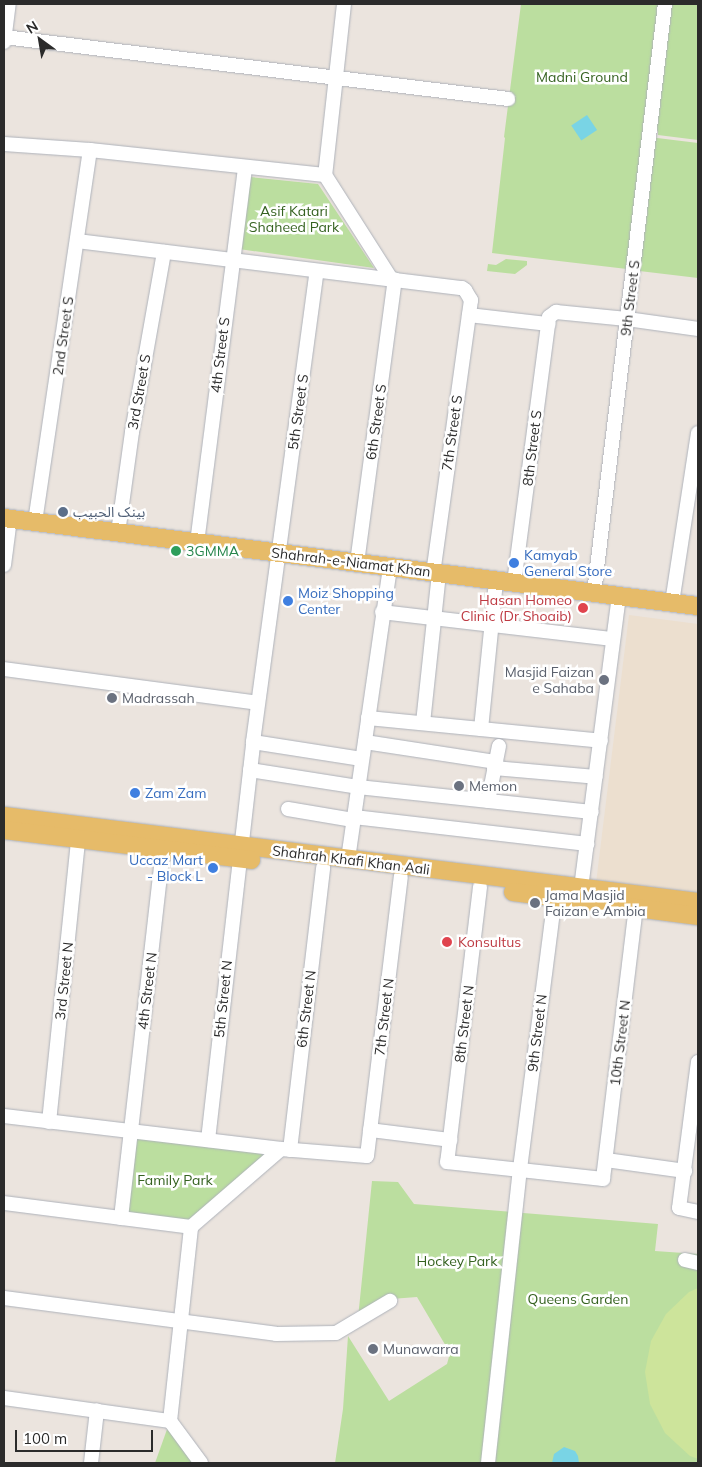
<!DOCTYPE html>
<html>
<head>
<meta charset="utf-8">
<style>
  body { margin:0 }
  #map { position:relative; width:702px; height:1467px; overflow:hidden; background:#ebe4de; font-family:Mulish,"Noto Sans Arabic",sans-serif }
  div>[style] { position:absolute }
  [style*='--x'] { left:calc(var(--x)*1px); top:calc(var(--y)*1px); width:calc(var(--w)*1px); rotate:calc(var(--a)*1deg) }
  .education>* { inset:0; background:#ecdfcf }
  .green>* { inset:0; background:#bbde9f }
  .pitch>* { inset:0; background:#cde49b }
  .water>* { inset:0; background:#79d4e5; transform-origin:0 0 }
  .roads { filter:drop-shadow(0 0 1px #aeb2ba) drop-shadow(0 0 1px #aeb2ba) }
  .minor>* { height:14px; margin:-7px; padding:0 7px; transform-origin:7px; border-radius:7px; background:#fff }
  .major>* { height:18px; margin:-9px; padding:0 9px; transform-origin:9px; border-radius:9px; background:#e6bb69 }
  .dots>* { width:14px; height:14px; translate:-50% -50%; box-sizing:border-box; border:2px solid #fff; border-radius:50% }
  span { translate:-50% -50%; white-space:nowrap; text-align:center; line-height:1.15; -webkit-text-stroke:5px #fff; paint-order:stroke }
  .park-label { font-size:14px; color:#356220 }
  .street-label { font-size:14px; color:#2b2b2b }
  .service-label { font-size:14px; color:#4e5e75 }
  .left { translate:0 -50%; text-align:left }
  .leisure-label { font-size:14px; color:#27864d }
  .shop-label { font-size:14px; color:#366cbe }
  .right { translate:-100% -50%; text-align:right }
  .health-label { font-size:14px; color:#be3a42 }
  .worship-label { font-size:14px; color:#5b616d }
  .frame { position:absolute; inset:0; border:5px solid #2b2b2b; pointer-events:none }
  .north { position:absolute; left:15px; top:15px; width:50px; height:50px; -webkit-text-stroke:4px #fff; paint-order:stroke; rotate:328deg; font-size:14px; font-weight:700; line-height:20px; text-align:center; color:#2b2b2b }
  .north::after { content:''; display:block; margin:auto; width:18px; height:22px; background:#2b2b2b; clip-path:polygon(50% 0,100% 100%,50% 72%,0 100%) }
  .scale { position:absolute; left:15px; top:1430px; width:138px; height:22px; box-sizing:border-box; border:2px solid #2b2b2b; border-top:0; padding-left:6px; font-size:15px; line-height:18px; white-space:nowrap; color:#2b2b2b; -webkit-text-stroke:4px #fff; paint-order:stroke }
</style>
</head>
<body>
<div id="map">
  <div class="education">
    <i style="clip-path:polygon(629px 615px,698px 624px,698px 896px,596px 883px)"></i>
  </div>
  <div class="green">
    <i style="clip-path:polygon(521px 4px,661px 4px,627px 269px,492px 253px,505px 138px,504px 137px)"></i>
    <i style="clip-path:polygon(665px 4px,698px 4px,698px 140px,658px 135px,658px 131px,650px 129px)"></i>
    <i style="clip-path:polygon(649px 137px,698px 143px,698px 278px,631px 270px)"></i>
    <i style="clip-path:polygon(250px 177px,318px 184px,374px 268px,239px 249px)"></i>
    <i style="clip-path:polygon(506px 259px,527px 261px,527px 265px,515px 274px,487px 271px,488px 264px,496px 265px)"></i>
    <i style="clip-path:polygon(131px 1131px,281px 1149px,191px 1227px,121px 1218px)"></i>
    <i style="clip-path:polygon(372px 1181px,398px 1182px,414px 1204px,658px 1224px,655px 1251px,698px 1254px,698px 1463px,335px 1463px,343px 1409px,348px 1336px,389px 1401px,447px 1364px,450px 1353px,417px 1297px,391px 1299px,358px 1318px)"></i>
    <i style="clip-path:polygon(170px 1421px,201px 1463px,155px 1463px)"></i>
  </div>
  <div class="pitch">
    <i style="clip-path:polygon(698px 1288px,698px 1459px,690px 1456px,665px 1433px,650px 1404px,645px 1372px,651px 1341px,666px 1314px,689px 1292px)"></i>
  </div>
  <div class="water">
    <i style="left:587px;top:115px;width:18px;height:19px;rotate:56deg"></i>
    <i style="clip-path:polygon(564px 1447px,575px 1451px,578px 1456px,579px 1463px,552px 1463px,554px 1454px)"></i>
  </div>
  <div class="roads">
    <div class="minor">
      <i style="--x:344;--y:4;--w:172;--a:96.3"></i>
      <i style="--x:325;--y:175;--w:125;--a:57.5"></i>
      <i style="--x:4;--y:37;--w:508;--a:7.01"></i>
      <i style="--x:4;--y:42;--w:38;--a:-83"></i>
      <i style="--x:4;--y:144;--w:86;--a:4"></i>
      <i style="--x:90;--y:150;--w:236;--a:6.1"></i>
      <i style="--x:77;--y:241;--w:388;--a:7"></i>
      <i style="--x:462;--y:288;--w:4;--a:34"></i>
      <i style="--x:465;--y:290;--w:12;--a:59"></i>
      <i style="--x:471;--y:300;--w:276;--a:97.9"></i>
      <i style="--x:469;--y:315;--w:80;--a:6.5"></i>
      <i style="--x:35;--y:522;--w:376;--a:-81.6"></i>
      <i style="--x:118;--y:533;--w:102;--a:-82.1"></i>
      <i style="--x:132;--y:432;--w:183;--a:-79.9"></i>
      <i style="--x:197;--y:543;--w:379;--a:-82.7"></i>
      <i style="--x:357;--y:563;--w:286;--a:-82.4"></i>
      <i style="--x:4;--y:565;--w:46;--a:-82.6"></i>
      <i style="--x:514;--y:583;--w:268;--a:-82.5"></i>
      <i style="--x:549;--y:317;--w:9;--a:-36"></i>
      <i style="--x:556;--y:312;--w:71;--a:5.6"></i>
      <i style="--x:627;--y:319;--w:72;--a:8"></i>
      <i style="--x:594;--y:593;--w:593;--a:-83.13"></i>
      <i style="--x:672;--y:603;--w:172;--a:-81.3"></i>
      <i style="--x:382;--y:612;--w:232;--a:6.7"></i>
      <i style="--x:4;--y:669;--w:256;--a:7.6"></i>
      <i style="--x:368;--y:718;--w:234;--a:5.6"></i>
      <i style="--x:423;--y:723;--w:151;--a:-83.9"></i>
      <i style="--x:481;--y:729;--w:149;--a:-84.2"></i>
      <i style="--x:253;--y:742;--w:110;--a:8.9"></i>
      <i style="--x:365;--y:742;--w:133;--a:8.7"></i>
      <i style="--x:494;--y:768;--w:102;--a:5"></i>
      <i style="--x:250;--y:770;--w:109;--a:8.9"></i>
      <i style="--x:358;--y:787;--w:235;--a:6.1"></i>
      <i style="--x:488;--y:801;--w:56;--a:-78.7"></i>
      <i style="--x:288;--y:809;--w:66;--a:9.6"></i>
      <i style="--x:354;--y:817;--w:235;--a:6.6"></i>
      <i style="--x:348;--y:859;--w:295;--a:-81.8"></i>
      <i style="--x:480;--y:887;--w:277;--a:96.8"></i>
      <i style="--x:447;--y:1162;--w:157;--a:6.2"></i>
      <i style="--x:603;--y:1179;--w:274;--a:-83.1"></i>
      <i style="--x:581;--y:888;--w:294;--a:-82.6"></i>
      <i style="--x:698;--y:1062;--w:147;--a:97.4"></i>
      <i style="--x:679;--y:1208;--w:19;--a:12"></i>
      <i style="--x:4;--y:1116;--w:279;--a:6.8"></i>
      <i style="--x:281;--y:1149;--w:86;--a:4.7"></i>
      <i style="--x:367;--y:1156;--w:281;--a:-83.1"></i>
      <i style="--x:49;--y:1122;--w:283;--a:-84.1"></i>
      <i style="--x:370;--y:1130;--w:81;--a:7.1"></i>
      <i style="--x:208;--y:1140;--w:401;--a:-83.5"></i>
      <i style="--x:253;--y:742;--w:475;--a:-82.3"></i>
      <i style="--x:290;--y:1150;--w:284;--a:-83.3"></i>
      <i style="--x:606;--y:1160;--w:80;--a:7.9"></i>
      <i style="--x:4;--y:1203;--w:189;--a:7.3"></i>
      <i style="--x:121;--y:1218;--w:369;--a:-83.5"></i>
      <i style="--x:685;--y:1260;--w:13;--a:13"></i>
      <i style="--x:4;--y:1298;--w:274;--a:7.5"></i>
      <i style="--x:276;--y:1334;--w:60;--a:-1"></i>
      <i style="--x:336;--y:1333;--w:63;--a:-30.7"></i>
      <i style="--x:4;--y:1398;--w:168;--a:7.9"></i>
      <i style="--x:91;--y:1463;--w:53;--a:-83.5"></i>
      <i style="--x:201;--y:1463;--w:52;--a:-126.4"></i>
      <i style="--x:170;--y:1421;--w:195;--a:-83.8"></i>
      <i style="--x:191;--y:1227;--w:119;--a:-40.9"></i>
      <i style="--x:488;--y:1463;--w:296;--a:-83.8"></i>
      <i style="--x:520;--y:1169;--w:274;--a:-82.7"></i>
    </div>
    <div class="major">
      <i style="--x:4;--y:518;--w:700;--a:7.23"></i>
      <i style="--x:4;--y:816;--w:699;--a:7.06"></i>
      <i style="--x:4;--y:830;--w:249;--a:6.9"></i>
      <i style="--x:513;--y:892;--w:187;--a:7.4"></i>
    </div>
  </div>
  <div class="dots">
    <i style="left:63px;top:512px;background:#5c6f8a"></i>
    <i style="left:176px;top:551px;background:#2e9e5b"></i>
    <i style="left:514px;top:563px;background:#3f7fe0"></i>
    <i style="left:288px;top:601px;background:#3f7fe0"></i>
    <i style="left:583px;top:608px;background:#e0444e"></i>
    <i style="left:604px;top:680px;background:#6b7280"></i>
    <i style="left:112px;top:698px;background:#6b7280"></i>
    <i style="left:459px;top:786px;background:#6b7280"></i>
    <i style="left:135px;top:793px;background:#3f7fe0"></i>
    <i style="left:213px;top:868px;background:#3f7fe0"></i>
    <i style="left:535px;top:903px;background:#6b7280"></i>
    <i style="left:447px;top:942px;background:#e0444e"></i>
    <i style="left:373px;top:1349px;background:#6b7280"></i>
  </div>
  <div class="park-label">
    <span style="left:582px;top:77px">Madni Ground</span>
    <span style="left:294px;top:219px">Asif Katari<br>Shaheed Park</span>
    <span style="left:175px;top:1180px">Family Park</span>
    <span style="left:457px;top:1261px">Hockey Park</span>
    <span style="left:578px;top:1299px">Queens Garden</span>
  </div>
  <div class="street-label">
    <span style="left:630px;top:298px;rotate:-83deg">9th Street S</span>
    <span style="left:63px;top:336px;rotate:-82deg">2nd Street S</span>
    <span style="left:220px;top:355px;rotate:-83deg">4th Street S</span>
    <span style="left:139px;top:392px;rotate:-80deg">3rd Street S</span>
    <span style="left:298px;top:412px;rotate:-82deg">5th Street S</span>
    <span style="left:376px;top:422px;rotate:-82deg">6th Street S</span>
    <span style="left:452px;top:433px;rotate:-82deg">7th Street S</span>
    <span style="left:532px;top:448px;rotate:-83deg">8th Street S</span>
    <span style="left:351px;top:562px;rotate:7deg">Shahrah-e-Niamat Khan</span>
    <span style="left:351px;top:860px;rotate:7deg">Shahrah Khafi Khan Aali</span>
    <span style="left:64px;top:981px;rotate:-84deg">3rd Street N</span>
    <span style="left:147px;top:991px;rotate:-83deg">4th Street N</span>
    <span style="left:223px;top:999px;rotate:-84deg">5th Street N</span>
    <span style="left:306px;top:1009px;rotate:-83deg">6th Street N</span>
    <span style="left:384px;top:1017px;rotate:-83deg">7th Street N</span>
    <span style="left:464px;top:1024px;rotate:-83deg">8th Street N</span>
    <span style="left:537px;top:1033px;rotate:-83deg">9th Street N</span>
    <span style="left:620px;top:1043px;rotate:-83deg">10th Street N</span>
  </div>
  <div class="service-label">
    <span class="left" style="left:73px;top:512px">بينک الحبيب</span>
  </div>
  <div class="leisure-label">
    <span class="left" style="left:186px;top:551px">3GMMA</span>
  </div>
  <div class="shop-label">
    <span class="left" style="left:524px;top:563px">Kamyab<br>General Store</span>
    <span class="left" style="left:298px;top:601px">Moiz Shopping<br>Center</span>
    <span class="left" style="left:145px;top:793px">Zam Zam</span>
    <span class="right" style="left:203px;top:868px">Uccaz Mart<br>- Block L</span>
  </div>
  <div class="health-label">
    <span class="right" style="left:572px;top:608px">Hasan Homeo<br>Clinic (Dr Shoaib)</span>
    <span class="left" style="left:458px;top:942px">Konsultus</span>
  </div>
  <div class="worship-label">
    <span class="right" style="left:594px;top:680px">Masjid Faizan<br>e Sahaba</span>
    <span class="left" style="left:122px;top:698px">Madrassah</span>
    <span class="left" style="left:469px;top:786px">Memon</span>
    <span class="left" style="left:545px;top:903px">Jama Masjid<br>Faizan e Ambia</span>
    <span class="left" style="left:383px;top:1349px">Munawarra</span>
  </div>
  <div class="frame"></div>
  <div class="north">N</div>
  <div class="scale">100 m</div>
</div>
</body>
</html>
